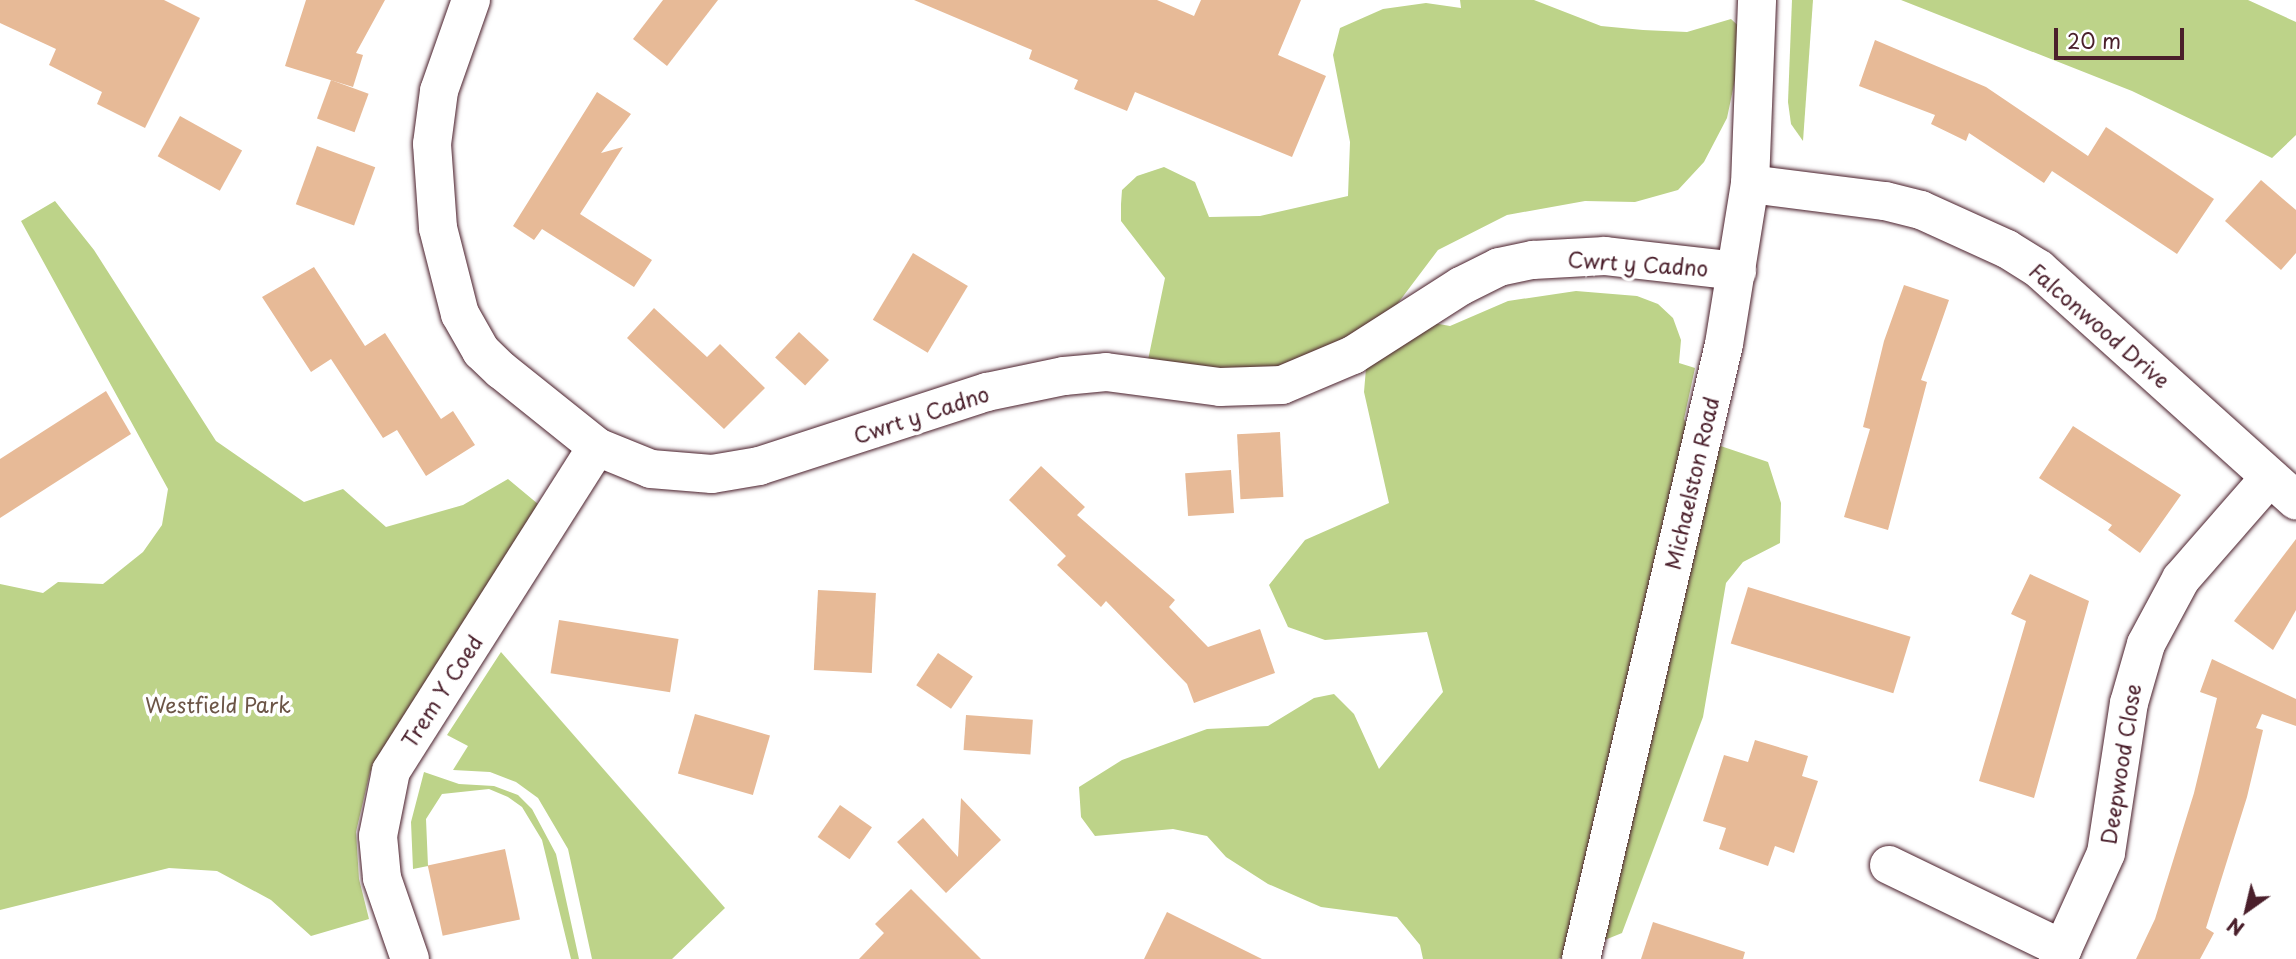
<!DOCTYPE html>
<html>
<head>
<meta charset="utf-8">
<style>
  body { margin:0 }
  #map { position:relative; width:2296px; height:959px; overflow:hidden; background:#fff; font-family:"Playpen Sans",sans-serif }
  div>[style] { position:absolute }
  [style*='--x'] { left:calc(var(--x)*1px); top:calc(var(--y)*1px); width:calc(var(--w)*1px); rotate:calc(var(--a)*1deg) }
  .green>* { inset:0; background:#bdd389 }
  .building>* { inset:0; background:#e7ba97; transform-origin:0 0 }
  .roads { filter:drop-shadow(0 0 2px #4a1f2b) drop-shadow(0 0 2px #4a1f2b) }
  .minor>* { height:38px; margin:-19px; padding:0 19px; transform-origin:19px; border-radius:19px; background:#fff }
  .tertiary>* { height:38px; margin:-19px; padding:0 19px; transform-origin:19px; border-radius:19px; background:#fff }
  span { translate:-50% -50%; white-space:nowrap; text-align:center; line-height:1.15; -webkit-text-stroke:7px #fff; paint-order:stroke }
  .street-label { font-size:21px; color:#4a1f2b }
  .park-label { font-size:21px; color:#6c5547 }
  .north { position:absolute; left:2212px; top:875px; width:70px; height:70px; -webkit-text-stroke:5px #fff; paint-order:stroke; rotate:214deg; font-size:19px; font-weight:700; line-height:28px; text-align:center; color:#4a1f2b }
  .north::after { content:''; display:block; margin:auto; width:24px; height:32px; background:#4a1f2b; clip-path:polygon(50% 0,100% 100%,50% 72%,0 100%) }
  .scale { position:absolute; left:2054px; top:28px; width:130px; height:32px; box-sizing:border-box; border:4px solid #4a1f2b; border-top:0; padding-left:9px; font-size:21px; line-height:24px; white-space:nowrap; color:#4a1f2b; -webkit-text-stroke:5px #fff; paint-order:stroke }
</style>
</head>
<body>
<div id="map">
  <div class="green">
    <i style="clip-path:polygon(1460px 0,1534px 0,1601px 26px,1643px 30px,1687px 32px,1731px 19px,1745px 32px,1727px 118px,1704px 162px,1678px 190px,1635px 202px,1585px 201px,1507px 215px,1438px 250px,1389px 315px,1450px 326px,1508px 301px,1576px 291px,1637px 296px,1658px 304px,1673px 318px,1681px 340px,1679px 363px,1695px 368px,1684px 419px,1694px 437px,1768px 462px,1781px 503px,1780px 543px,1743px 562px,1726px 583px,1703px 717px,1622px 933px,1558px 959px,1423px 959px,1420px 945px,1397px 917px,1321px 907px,1268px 884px,1226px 857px,1207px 836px,1173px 829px,1095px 836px,1081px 817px,1079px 787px,1122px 760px,1207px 729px,1268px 726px,1314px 698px,1334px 694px,1354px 714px,1379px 769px,1443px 692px,1427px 632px,1325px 640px,1288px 627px,1269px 585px,1305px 540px,1389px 503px,1364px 392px,1366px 368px,1256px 398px,1148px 360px,1165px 278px,1121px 221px,1121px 204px,1122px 190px,1137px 176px,1164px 167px,1195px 182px,1209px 217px,1260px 216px,1348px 196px,1350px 142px,1333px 55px,1340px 28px,1383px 9px,1426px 3px,1461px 8px)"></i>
    <i style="clip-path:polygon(1792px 0,1813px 0,1803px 141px,1791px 124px,1788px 102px)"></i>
    <i style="clip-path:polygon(1901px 0,2248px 0,2296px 22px,2296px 135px,2272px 158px,2132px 91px)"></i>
    <i style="clip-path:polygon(55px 201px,94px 250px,216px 441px,304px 502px,343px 489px,386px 527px,463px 505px,508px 479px,538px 504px,370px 772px,356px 832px,359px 879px,369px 919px,311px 936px,271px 900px,217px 871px,169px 868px,0 910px,0 584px,43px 593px,58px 582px,103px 584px,143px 552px,162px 525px,168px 489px,21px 221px)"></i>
    <i style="clip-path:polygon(501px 652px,725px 908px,672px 959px,592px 959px,568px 849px,538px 798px,516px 782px,490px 772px,453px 770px,468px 746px,447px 735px)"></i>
    <i style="clip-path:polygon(424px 772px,459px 784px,494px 786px,518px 795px,532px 809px,556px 854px,579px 959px,571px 959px,542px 840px,522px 807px,508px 797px,489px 789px,442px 794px,426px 819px,428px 866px,413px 869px,411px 822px)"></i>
  </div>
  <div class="building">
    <i style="clip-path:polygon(0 0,164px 0,200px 18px,145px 128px,97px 104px,102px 92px,49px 65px,56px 49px,0 23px)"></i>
    <i style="clip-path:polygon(306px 0,385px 0,356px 53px,363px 55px,353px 87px,285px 66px)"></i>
    <i style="clip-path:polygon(663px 0,718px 0,667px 66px,633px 39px)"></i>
    <i style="clip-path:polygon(914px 0,1157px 0,1194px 16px,1201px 0,1301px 0,1278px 55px,1326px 76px,1292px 157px,1135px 92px,1127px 111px,1074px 89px,1078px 80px,1029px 59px,1032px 50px)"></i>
    <i style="clip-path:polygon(1875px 40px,1986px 87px,2088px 156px,2106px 127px,2214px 199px,2177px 254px,2052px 171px,2044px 183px,1969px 133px,1966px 141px,1931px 124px,1935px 115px,1859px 86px)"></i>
    <i style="left:331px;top:80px;width:40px;height:41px;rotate:20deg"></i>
    <i style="clip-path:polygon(597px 92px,631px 114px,601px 153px,623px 147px,580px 214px,652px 260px,634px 287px,542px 229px,534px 240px,513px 226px)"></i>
    <i style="left:180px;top:116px;width:71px;height:46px;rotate:29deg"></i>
    <i style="left:317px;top:146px;width:62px;height:62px;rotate:20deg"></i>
    <i style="clip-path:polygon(2261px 180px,2296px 210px,2296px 253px,2281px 270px,2225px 221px)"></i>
    <i style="left:913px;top:253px;width:64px;height:78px;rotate:31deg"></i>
    <i style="clip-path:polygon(314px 267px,365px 346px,385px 333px,441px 419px,453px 411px,475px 445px,426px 476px,397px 430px,383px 438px,331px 359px,311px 372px,262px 297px)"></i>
    <i style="clip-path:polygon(1904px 285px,1949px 300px,1921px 380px,1927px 382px,1888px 530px,1844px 517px,1870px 429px,1863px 427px,1884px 341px)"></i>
    <i style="clip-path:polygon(654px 308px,707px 357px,720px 344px,765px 388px,724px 429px,627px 338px)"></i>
    <i style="left:799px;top:332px;width:41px;height:35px;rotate:43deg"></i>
    <i style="clip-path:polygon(106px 391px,131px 434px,0 518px,0 459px)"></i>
    <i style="clip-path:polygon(2073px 426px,2181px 495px,2140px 553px,2108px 530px,2112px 525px,2039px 478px)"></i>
    <i style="left:1280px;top:432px;width:65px;height:43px;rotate:87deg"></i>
    <i style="clip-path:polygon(1041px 466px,1085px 507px,1077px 515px,1175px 600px,1169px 607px,1208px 647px,1260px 629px,1275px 673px,1194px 703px,1187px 684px,1106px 601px,1101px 607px,1057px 565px,1066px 556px,1009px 500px)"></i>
    <i style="left:1231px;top:470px;width:43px;height:46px;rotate:86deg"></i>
    <i style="clip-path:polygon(2296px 539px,2296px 610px,2273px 650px,2234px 621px)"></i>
    <i style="clip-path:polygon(2030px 574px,2089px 601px,2034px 798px,1979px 781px,2026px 621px,2011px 614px)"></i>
    <i style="left:1748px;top:587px;width:170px;height:59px;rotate:17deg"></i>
    <i style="left:818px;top:590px;width:58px;height:80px;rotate:3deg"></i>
    <i style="left:559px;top:620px;width:121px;height:54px;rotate:9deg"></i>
    <i style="left:938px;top:653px;width:42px;height:39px;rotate:34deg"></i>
    <i style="clip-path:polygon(2212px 659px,2296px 699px,2296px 726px,2262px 714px,2256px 728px,2263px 730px,2247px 797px,2206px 928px,2214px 933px,2200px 959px,2136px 959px,2155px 919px,2194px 793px,2217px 698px,2200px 692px)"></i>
    <i style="left:695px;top:714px;width:78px;height:62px;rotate:16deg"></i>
    <i style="left:966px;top:715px;width:67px;height:35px;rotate:4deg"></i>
    <i style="clip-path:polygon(1755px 740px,1808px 756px,1802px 776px,1818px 781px,1794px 853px,1775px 846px,1768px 866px,1719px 849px,1726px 828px,1703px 821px,1724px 755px,1748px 762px)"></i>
    <i style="clip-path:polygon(961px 798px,1001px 840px,946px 893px,897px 842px,923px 818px,958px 857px)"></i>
    <i style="left:840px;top:805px;width:39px;height:39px;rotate:35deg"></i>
    <i style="left:505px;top:849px;width:72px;height:79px;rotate:78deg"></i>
    <i style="clip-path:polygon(911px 889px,981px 959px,859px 959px,884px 933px,875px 924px)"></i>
    <i style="clip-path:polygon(1167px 912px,1262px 959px,1144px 959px)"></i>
    <i style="clip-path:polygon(1653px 922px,1745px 952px,1743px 959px,1641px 959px)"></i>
  </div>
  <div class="roads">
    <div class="minor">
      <i style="--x:471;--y:0;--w:96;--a:109.4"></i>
      <i style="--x:439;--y:91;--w:53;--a:97.5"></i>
      <i style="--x:432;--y:144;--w:84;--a:85.9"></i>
      <i style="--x:438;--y:228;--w:89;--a:75.7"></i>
      <i style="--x:460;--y:314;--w:43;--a:60.4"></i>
      <i style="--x:481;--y:351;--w:28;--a:44"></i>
      <i style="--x:501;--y:370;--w:123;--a:38.7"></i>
      <i style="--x:597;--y:447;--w:58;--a:22.2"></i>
      <i style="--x:651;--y:469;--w:61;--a:4.7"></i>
      <i style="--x:712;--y:474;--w:48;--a:-9.7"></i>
      <i style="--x:759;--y:466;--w:240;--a:-18"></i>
      <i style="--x:987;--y:392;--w:79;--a:-11.7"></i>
      <i style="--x:1064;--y:376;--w:42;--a:-5.4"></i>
      <i style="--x:1106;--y:372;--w:115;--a:7.5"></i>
      <i style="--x:1220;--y:387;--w:62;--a:-1.8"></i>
      <i style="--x:1282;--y:385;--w:77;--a:-22.9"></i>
      <i style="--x:1353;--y:355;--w:128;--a:-32.6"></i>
      <i style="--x:1461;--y:286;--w:42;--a:-26.6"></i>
      <i style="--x:1499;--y:267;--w:35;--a:-12"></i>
      <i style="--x:1533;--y:260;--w:72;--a:-3.2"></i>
      <i style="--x:1605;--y:256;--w:133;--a:6.5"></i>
      <i style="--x:1750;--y:184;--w:136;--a:7.2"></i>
      <i style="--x:1885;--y:201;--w:37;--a:14"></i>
      <i style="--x:1921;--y:210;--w:94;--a:24.4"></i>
      <i style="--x:2007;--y:249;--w:38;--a:32"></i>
      <i style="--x:2039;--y:269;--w:346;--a:42"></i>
      <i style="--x:1889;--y:865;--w:193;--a:25.8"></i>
      <i style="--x:410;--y:959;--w:86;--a:-109.1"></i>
      <i style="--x:382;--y:878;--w:42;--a:-95.4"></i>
      <i style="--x:378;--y:836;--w:66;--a:-78.7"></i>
      <i style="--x:391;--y:771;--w:384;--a:-57.6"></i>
      <i style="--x:2058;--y:959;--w:116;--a:-65.6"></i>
      <i style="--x:2106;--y:853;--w:152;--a:-81.3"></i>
      <i style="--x:2129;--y:703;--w:61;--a:-73.9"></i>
      <i style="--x:2146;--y:644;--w:74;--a:-61.7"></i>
      <i style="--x:2181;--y:579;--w:135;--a:-48.9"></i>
    </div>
    <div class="tertiary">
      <i style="--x:1581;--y:959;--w:631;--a:-76.91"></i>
      <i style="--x:1724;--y:344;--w:162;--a:-80.8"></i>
      <i style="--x:1750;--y:184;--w:184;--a:-87.8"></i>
    </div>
  </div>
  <div class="street-label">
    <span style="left:1638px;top:263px;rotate:4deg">Cwrt y Cadno</span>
    <span style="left:2100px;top:325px;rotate:41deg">Falconwood Drive</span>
    <span style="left:921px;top:414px;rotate:-18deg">Cwrt y Cadno</span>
    <span style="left:1691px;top:483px;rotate:-77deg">Michaelston Road</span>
    <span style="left:441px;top:691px;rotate:-57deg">Trem Y Coed</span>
    <span style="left:2120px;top:764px;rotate:-81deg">Deepwood Close</span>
  </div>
  <div class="park-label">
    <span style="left:218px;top:704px">Westfield Park</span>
  </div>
  <div class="north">N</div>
  <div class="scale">20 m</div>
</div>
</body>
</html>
